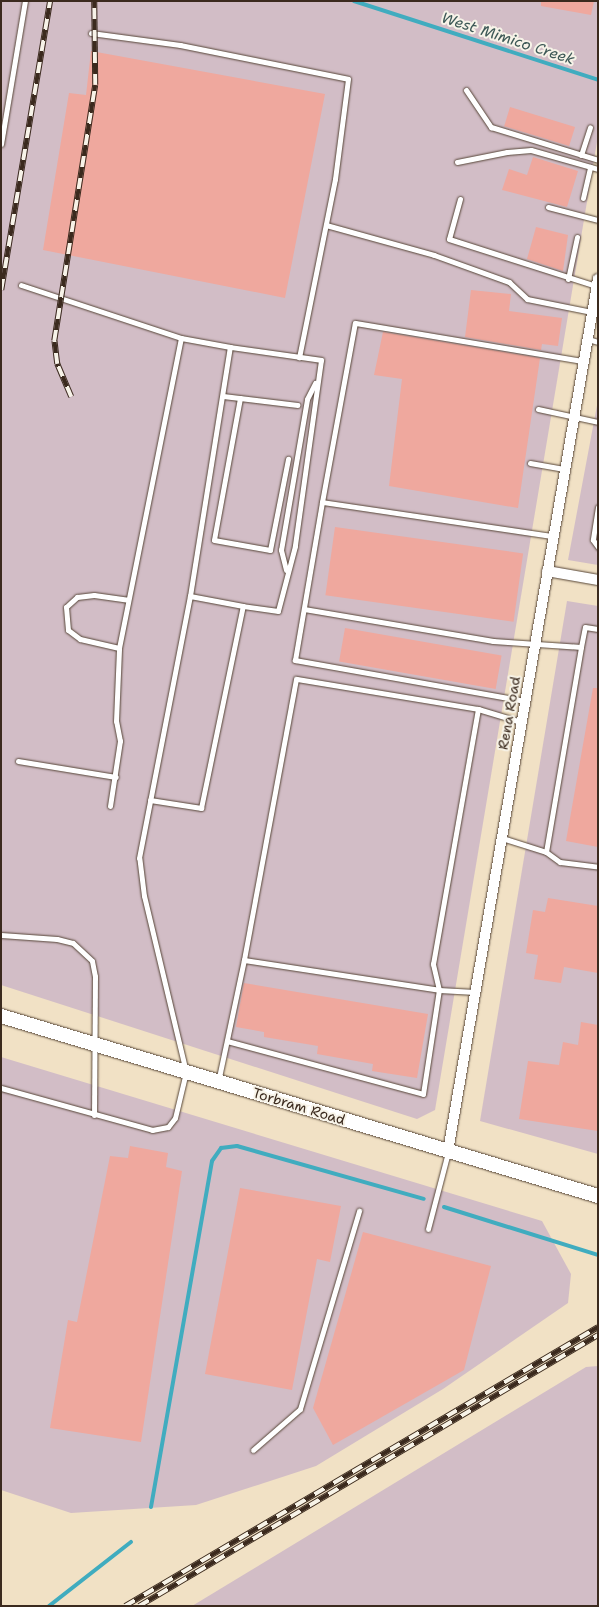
<!DOCTYPE html>
<html>
<head>
<meta charset="utf-8">
<style>
  body { margin:0 }
  #map { position:relative; width:599px; height:1607px; overflow:hidden; background:#f1e1c5; font-family:"Shantell Sans",sans-serif }
  div>[style] { position:absolute }
  [style*='--x'] { left:calc(var(--x)*1px); top:calc(var(--y)*1px); width:calc(var(--w)*1px); rotate:calc(var(--a)*1deg) }
  .industrial>* { inset:0; background:#d2bdc6 }
  .stream>* { height:4px; margin:-2px; padding:0 2px; transform-origin:2px; border-radius:2px; background:#40acbf }
  .building>* { inset:0; background:#efa89e; transform-origin:0 0 }
  .roads { filter:drop-shadow(0 0 1px #564537) drop-shadow(0 0 1px #564537) }
  .service>* { height:5px; margin:-2.5px; padding:0 2.5px; transform-origin:2.5px; border-radius:2.5px; background:#fff }
  .minor>* { height:10px; margin:-5px; padding:0 5px; transform-origin:5px; border-radius:5px; background:#fff }
  .secondary>* { height:14px; margin:-7px; padding:0 7px; transform-origin:7px; border-radius:7px; background:#fff }
  .rail>* { height:5.5px; margin-top:-2.75px; transform-origin:0; background:repeating-linear-gradient(90deg,#f7f3e8 0 11px,#3b2a1e 0 22px); box-sizing:border-box; border-block:1px solid #3b2a1e }
  span { translate:-50% -50%; white-space:nowrap; text-align:center; line-height:1.15; -webkit-text-stroke:4px #f7f3e8; paint-order:stroke }
  .street-label { font-size:14px; color:#3b2a1e }
  .water-label { font-size:15px; color:#3d5856; font-style:italic }
  .frame { position:absolute; inset:0; border:2px solid #3b2a1e; pointer-events:none }
</style>
</head>
<body>
<div id="map">
  <div class="industrial">
    <i style="clip-path:polygon(1px 1px,598px 1px,598px 136px,435px 1110px,417px 1119px,1px 985px)"></i>
    <i style="clip-path:polygon(598px 400px,598px 565px,568px 560px)"></i>
    <i style="clip-path:polygon(567px 601px,598px 606px,598px 1154px,480px 1121px)"></i>
    <i style="clip-path:polygon(1px 1057px,542px 1221px,571px 1274px,568px 1303px,443px 1389px,316px 1466px,196px 1505px,71px 1513px,1px 1490px)"></i>
    <i style="clip-path:polygon(598px 1366px,598px 1606px,192px 1606px,586px 1367px)"></i>
  </div>
  <div class="stream">
    <i style="--x:354;--y:1;--w:256;--a:17.9"></i>
    <i style="--x:444;--y:1207;--w:161;--a:17.3"></i>
    <i style="--x:151;--y:1507;--w:351;--a:-80"></i>
    <i style="--x:212;--y:1161;--w:16;--a:-55"></i>
    <i style="--x:221;--y:1148;--w:16;--a:-7"></i>
    <i style="--x:237;--y:1146;--w:194;--a:15.8"></i>
    <i style="--x:49;--y:1606;--w:104;--a:-38"></i>
  </div>
  <div class="building">
    <i style="clip-path:polygon(541px 1px,594px 1px,591px 15px,541px 6px)"></i>
    <i style="clip-path:polygon(91px 51px,325px 94px,285px 298px,43px 250px,69px 93px,86px 95px)"></i>
    <i style="left:510px;top:107px;width:68px;height:20px;rotate:17deg"></i>
    <i style="clip-path:polygon(533px 157px,578px 171px,567px 207px,502px 190px,509px 169px,527px 175px)"></i>
    <i style="clip-path:polygon(536px 227px,568px 235px,563px 271px,527px 259px)"></i>
    <i style="clip-path:polygon(471px 290px,511px 294px,509px 311px,562px 318px,558px 346px,542px 344px,541px 350px,465px 337px)"></i>
    <i style="clip-path:polygon(383px 332px,540px 358px,518px 508px,389px 486px,402px 379px,374px 375px)"></i>
    <i style="left:335px;top:527px;width:190px;height:69px;rotate:8deg"></i>
    <i style="left:345px;top:628px;width:159px;height:34px;rotate:10deg"></i>
    <i style="clip-path:polygon(593px 688px,598px 688px,598px 847px,566px 841px)"></i>
    <i style="clip-path:polygon(548px 898px,598px 906px,598px 973px,564px 967px,561px 983px,534px 979px,538px 955px,526px 953px,533px 910px,545px 912px)"></i>
    <i style="clip-path:polygon(244px 983px,428px 1014px,417px 1078px,372px 1071px,373px 1064px,317px 1054px,318px 1046px,264px 1037px,264px 1032px,236px 1027px)"></i>
    <i style="clip-path:polygon(581px 1022px,598px 1025px,598px 1131px,519px 1119px,528px 1061px,559px 1065px,563px 1042px,578px 1045px)"></i>
    <i style="clip-path:polygon(130px 1146px,168px 1153px,166px 1167px,182px 1171px,141px 1442px,50px 1428px,68px 1320px,77px 1322px,110px 1156px,128px 1158px)"></i>
    <i style="clip-path:polygon(240px 1188px,341px 1206px,330px 1262px,317px 1259px,292px 1390px,205px 1374px)"></i>
    <i style="clip-path:polygon(363px 1232px,491px 1266px,464px 1370px,333px 1445px,313px 1408px)"></i>
  </div>
  <div class="roads">
    <div class="service">
      <i style="--x:91;--y:33;--w:90;--a:7.7"></i>
      <i style="--x:180;--y:45;--w:171;--a:11.4"></i>
      <i style="--x:348;--y:79;--w:101;--a:97.4"></i>
      <i style="--x:335;--y:179;--w:182;--a:101.4"></i>
      <i style="--x:466;--y:90;--w:45;--a:56"></i>
      <i style="--x:491;--y:127;--w:112;--a:17.1"></i>
      <i style="--x:1;--y:144;--w:145;--a:-80.5"></i>
      <i style="--x:581;--y:155;--w:29;--a:-72"></i>
      <i style="--x:457;--y:162;--w:51;--a:-11.3"></i>
      <i style="--x:507;--y:152;--w:24;--a:-5"></i>
      <i style="--x:531;--y:150;--w:70;--a:15.8"></i>
      <i style="--x:583;--y:198;--w:32;--a:-77"></i>
      <i style="--x:460;--y:199;--w:41;--a:105.4"></i>
      <i style="--x:449;--y:239;--w:154;--a:17.7"></i>
      <i style="--x:548;--y:207;--w:52;--a:14.6"></i>
      <i style="--x:326;--y:225;--w:112;--a:15.5"></i>
      <i style="--x:434;--y:255;--w:80;--a:19.8"></i>
      <i style="--x:509;--y:282;--w:25;--a:43"></i>
      <i style="--x:527;--y:299;--w:66;--a:11.3"></i>
      <i style="--x:568;--y:279;--w:43;--a:-77.9"></i>
      <i style="--x:21;--y:285;--w:169;--a:18.3"></i>
      <i style="--x:181;--y:338;--w:50;--a:10.4"></i>
      <i style="--x:588;--y:339;--w:10;--a:17"></i>
      <i style="--x:223;--y:396;--w:75;--a:6.9"></i>
      <i style="--x:240;--y:398;--w:144;--a:100.4"></i>
      <i style="--x:214;--y:540;--w:57;--a:10.1"></i>
      <i style="--x:270;--y:550;--w:93;--a:-78.8"></i>
      <i style="--x:538;--y:409;--w:61;--a:12.2"></i>
      <i style="--x:530;--y:463;--w:36;--a:10"></i>
      <i style="--x:322;--y:502;--w:182;--a:-79.6"></i>
      <i style="--x:355;--y:323;--w:231;--a:9.5"></i>
      <i style="--x:598;--y:507;--w:33;--a:99"></i>
      <i style="--x:593;--y:540;--w:9;--a:54"></i>
      <i style="--x:286;--y:570;--w:21;--a:-104"></i>
      <i style="--x:281;--y:550;--w:153;--a:-80.2"></i>
      <i style="--x:307;--y:399;--w:18;--a:-63"></i>
      <i style="--x:304;--y:609;--w:192;--a:9.6"></i>
      <i style="--x:493;--y:641;--w:88;--a:3.9"></i>
      <i style="--x:581;--y:647;--w:20;--a:-79"></i>
      <i style="--x:585;--y:627;--w:13;--a:9"></i>
      <i style="--x:119;--y:648;--w:40;--a:-167"></i>
      <i style="--x:80;--y:639;--w:15;--a:-143"></i>
      <i style="--x:68;--y:630;--w:23;--a:-95"></i>
      <i style="--x:66;--y:607;--w:15;--a:-42"></i>
      <i style="--x:77;--y:597;--w:17;--a:-7"></i>
      <i style="--x:94;--y:595;--w:34;--a:8"></i>
      <i style="--x:525;--y:701;--w:234;--a:-169.9"></i>
      <i style="--x:295;--y:660;--w:160;--a:-80.3"></i>
      <i style="--x:322;--y:502;--w:233;--a:8.4"></i>
      <i style="--x:478;--y:709;--w:45;--a:16.8"></i>
      <i style="--x:18;--y:761;--w:99;--a:9.3"></i>
      <i style="--x:150;--y:800;--w:52;--a:8.9"></i>
      <i style="--x:201;--y:808;--w:206;--a:-78.3"></i>
      <i style="--x:243;--y:606;--w:54;--a:-169.3"></i>
      <i style="--x:110;--y:806;--w:66;--a:-81.3"></i>
      <i style="--x:120;--y:741;--w:20;--a:-101"></i>
      <i style="--x:116;--y:721;--w:73;--a:-87.6"></i>
      <i style="--x:119;--y:648;--w:316;--a:-78.7"></i>
      <i style="--x:502;--y:838;--w:46;--a:17.7"></i>
      <i style="--x:546;--y:852;--w:17;--a:36"></i>
      <i style="--x:560;--y:862;--w:38;--a:7"></i>
      <i style="--x:546;--y:852;--w:208;--a:-80.3"></i>
      <i style="--x:1;--y:935;--w:56;--a:4.1"></i>
      <i style="--x:57;--y:939;--w:16;--a:14"></i>
      <i style="--x:73;--y:943;--w:26;--a:43"></i>
      <i style="--x:92;--y:961;--w:15;--a:79"></i>
      <i style="--x:95;--y:976;--w:139;--a:90.4"></i>
      <i style="--x:227;--y:1041;--w:203;--a:15.1"></i>
      <i style="--x:423;--y:1094;--w:105;--a:-81.3"></i>
      <i style="--x:439;--y:990;--w:27;--a:-103"></i>
      <i style="--x:433;--y:964;--w:259;--a:-80"></i>
      <i style="--x:478;--y:709;--w:184;--a:-170.6"></i>
      <i style="--x:296;--y:679;--w:286;--a:100.5"></i>
      <i style="--x:218;--y:1082;--w:125;--a:-78"></i>
      <i style="--x:244;--y:960;--w:197;--a:8.7"></i>
      <i style="--x:439;--y:990;--w:36;--a:3"></i>
      <i style="--x:1;--y:1088;--w:157;--a:15.5"></i>
      <i style="--x:152;--y:1130;--w:16;--a:-11"></i>
      <i style="--x:168;--y:1127;--w:11;--a:-52"></i>
      <i style="--x:175;--y:1118;--w:47;--a:-76.6"></i>
      <i style="--x:186;--y:1072;--w:181;--a:-103.4"></i>
      <i style="--x:144;--y:896;--w:38;--a:-97"></i>
      <i style="--x:139;--y:858;--w:267;--a:-79"></i>
      <i style="--x:190;--y:596;--w:252;--a:-80.9"></i>
      <i style="--x:230;--y:347;--w:92;--a:8.1"></i>
      <i style="--x:321;--y:360;--w:188;--a:98"></i>
      <i style="--x:295;--y:546;--w:67;--a:104.7"></i>
      <i style="--x:278;--y:611;--w:35;--a:-172"></i>
      <i style="--x:428;--y:1229;--w:80;--a:-75.4"></i>
      <i style="--x:253;--y:1450;--w:62;--a:-41.1"></i>
      <i style="--x:300;--y:1409;--w:207;--a:-73.4"></i>
    </div>
    <div class="minor">
      <i style="--x:547;--y:571;--w:52;--a:10"></i>
      <i style="--x:448;--y:1151;--w:885;--a:-80.24"></i>
    </div>
    <div class="secondary">
      <i style="--x:1;--y:1016;--w:624;--a:16.78"></i>
    </div>
  </div>
  <div class="rail">
    <i style="--x:1;--y:290;--w:293;--a:-80.4"></i>
    <i style="--x:71;--y:397;--w:36;--a:-113"></i>
    <i style="--x:57;--y:364;--w:23;--a:-97"></i>
    <i style="--x:54;--y:341;--w:259;--a:-80.9"></i>
    <i style="--x:95;--y:85;--w:84;--a:-90.7"></i>
    <i style="--x:125;--y:1606;--w:549;--a:-30.53"></i>
    <i style="--x:139;--y:1606;--w:533;--a:-30.56"></i>
  </div>
  <div class="street-label">
    <span style="left:509px;top:713px;rotate:-80deg">Rena Road</span>
    <span style="left:299px;top:1106px;rotate:17deg">Torbram Road</span>
  </div>
  <div class="water-label">
    <span style="left:508px;top:39px;rotate:18deg">West Mimico Creek</span>
  </div>
  <div class="frame"></div>
</div>
</body>
</html>
